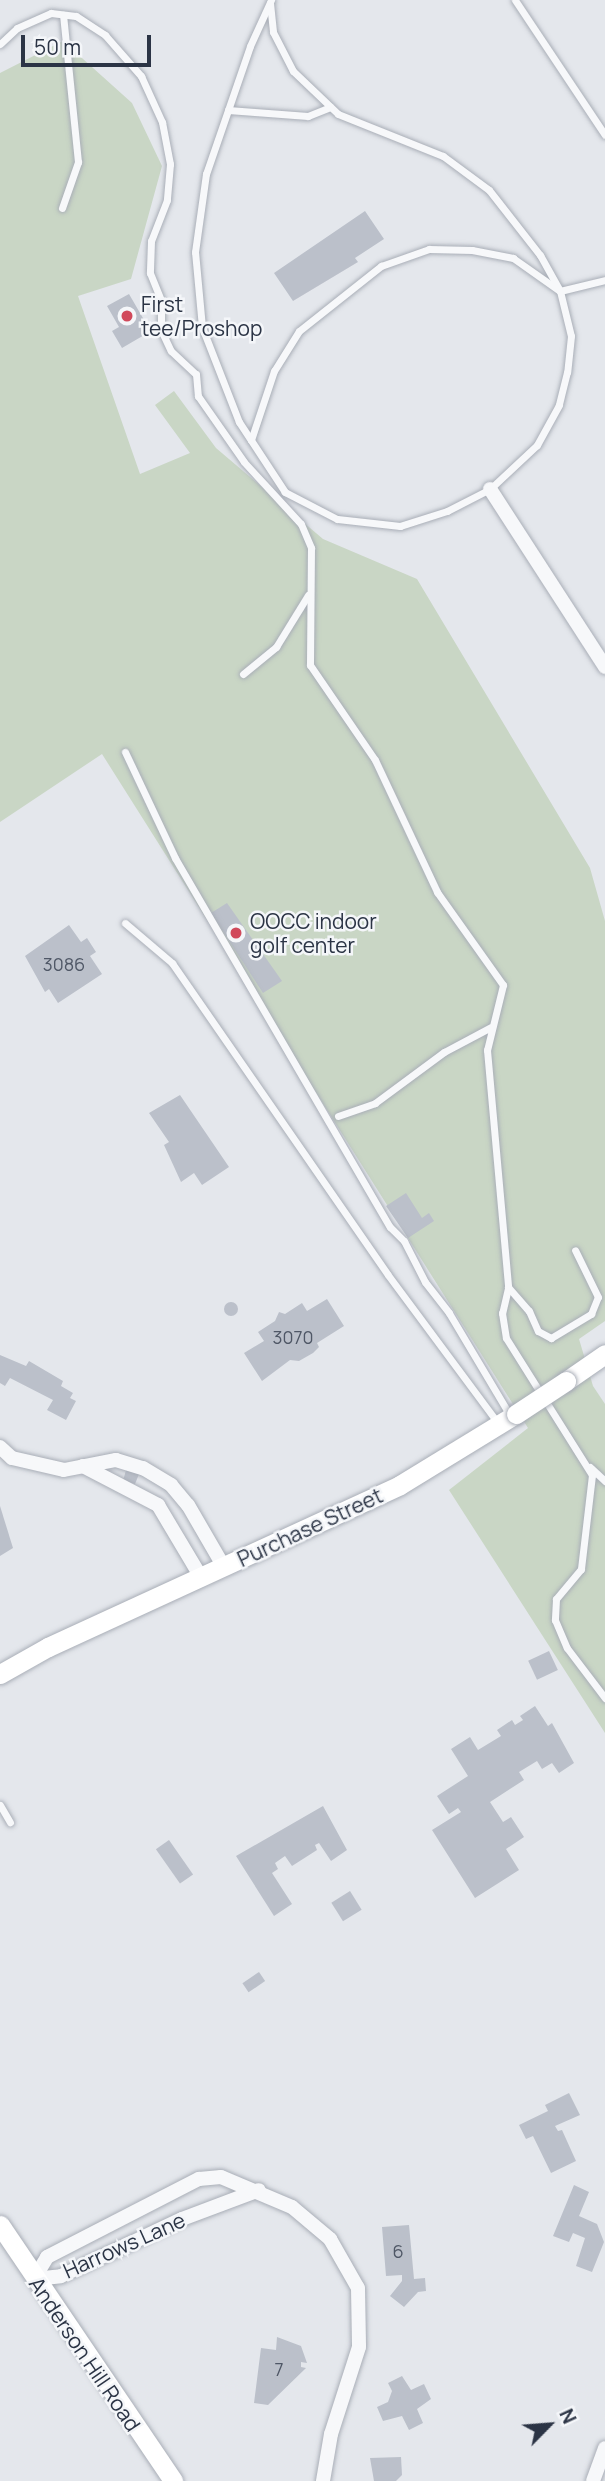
<!DOCTYPE html>
<html>
<head>
<meta charset="utf-8">
<style>
  body { margin:0 }
  #map { position:relative; width:605px; height:2481px; overflow:hidden; background:#e4e7ec; font-family:Manrope,sans-serif }
  div>[style] { position:absolute }
  [style*='--x'] { left:calc(var(--x)*1px); top:calc(var(--y)*1px); width:calc(var(--w)*1px); rotate:calc(var(--a)*1deg) }
  .green>* { inset:0; background:#c9d6c5 }
  .building>* { inset:0; background:#bbc0ca; transform-origin:0 0 }
  .round { border-radius:50% }
  .roads { filter:drop-shadow(0 0 2px #a9aeb7) drop-shadow(0 0 2px #a9aeb7) }
  .service>* { height:7px; margin:-3.5px; padding:0 3.5px; transform-origin:3.5px; border-radius:3.5px; background:#f7f8fa }
  .minor>* { height:14px; margin:-7px; padding:0 7px; transform-origin:7px; border-radius:7px; background:#f7f8fa }
  .secondary>* { height:19px; margin:-9.5px; padding:0 9.5px; transform-origin:9.5px; border-radius:9.5px; background:#fff }
  .bridges { filter:drop-shadow(0 0 2px #a9aeb7) drop-shadow(0 0 2px #a9aeb7) }
  .secondary-bridge>* { height:19px; margin:-9.5px; padding:0 9.5px; transform-origin:9.5px; border-radius:9.5px; background:#fff }
  .dots>* { width:19px; height:19px; translate:-50% -50%; box-sizing:border-box; border:4px solid #f4f6f9; border-radius:50% }
  span { translate:-50% -50%; white-space:nowrap; text-align:center; line-height:1.15; -webkit-text-stroke:5px #f4f6f9; paint-order:stroke }
  .number-label { font-size:18px; color:#4f5766 }
  .number-label span { -webkit-text-stroke-width:0 }
  .poi-label { font-size:21px; color:#2b3445 }
  .left { translate:0 -50%; text-align:left }
  .street-label { font-size:21px; color:#2b3445 }
  .north { position:absolute; left:514px; top:2390px; width:70px; height:70px; -webkit-text-stroke:5px #f4f6f9; paint-order:stroke; rotate:65deg; font-size:19px; font-weight:700; line-height:28px; text-align:center; color:#2b3445 }
  .north::after { content:''; display:block; margin:auto; width:24px; height:32px; background:#2b3445; clip-path:polygon(50% 0,100% 100%,50% 72%,0 100%) }
  .scale { position:absolute; left:21px; top:35px; width:130px; height:32px; box-sizing:border-box; border:4px solid #2b3445; border-top:0; padding-left:9px; font-size:21px; line-height:24px; white-space:nowrap; color:#2b3445; -webkit-text-stroke:5px #f4f6f9; paint-order:stroke }
</style>
</head>
<body>
<div id="map">
  <div class="green">
    <i style="clip-path:polygon(63px 41px,132px 103px,162px 166px,131px 279px,78px 296px,140px 474px,190px 453px,155px 405px,174px 391px,216px 448px,323px 539px,417px 579px,590px 868px,605px 921px,605px 1321px,579px 1339px,593px 1386px,605px 1404px,605px 1733px,449px 1490px,528px 1428px,102px 754px,0 822px,0 73px)"></i>
  </div>
  <div class="building">
    <i style="clip-path:polygon(365px 211px,384px 239px,355px 258px,358px 262px,293px 301px,274px 273px)"></i>
    <i style="clip-path:polygon(129px 294px,147px 325px,142px 328px,146px 334px,122px 348px,112px 331px,119px 327px,107px 306px)"></i>
    <i style="clip-path:polygon(227px 903px,282px 981px,263px 993px,211px 913px)"></i>
    <i style="clip-path:polygon(69px 925px,81px 942px,87px 938px,96px 952px,90px 956px,102px 974px,58px 1003px,49px 989px,45px 992px,25px 956px)"></i>
    <i style="clip-path:polygon(180px 1095px,229px 1167px,202px 1185px,194px 1173px,181px 1182px,164px 1145px,169px 1142px,149px 1113px)"></i>
    <i style="clip-path:polygon(406px 1193px,422px 1218px,429px 1213px,434px 1221px,408px 1238px,386px 1206px)"></i>
    <i style="clip-path:polygon(327px 1299px,344px 1326px,317px 1343px,319px 1347px,313px 1353px,299px 1361px,290px 1360px,262px 1381px,244px 1353px,264px 1341px,258px 1332px,275px 1321px,279px 1312px,285px 1314px,302px 1303px,307px 1311px)"></i>
    <i class="round" style="left:224px;top:1302px;width:14px;height:14px"></i>
    <i style="clip-path:polygon(0 1355px,26px 1366px,29px 1361px,63px 1381px,61px 1386px,73px 1393px,70px 1398px,76px 1401px,66px 1420px,47px 1410px,53px 1400px,10px 1378px,5px 1386px,0 1383px)"></i>
    <i style="clip-path:polygon(126px 1470px,139px 1474px,135px 1484px,123px 1481px)"></i>
    <i style="clip-path:polygon(0 1506px,13px 1548px,0 1556px)"></i>
    <i style="left:549px;top:1651px;width:21px;height:23px;rotate:65deg"></i>
    <i style="clip-path:polygon(535px 1706px,548px 1726px,552px 1723px,574px 1763px,559px 1773px,552px 1763px,542px 1769px,537px 1761px,519px 1772px,524px 1780px,490px 1802px,503px 1822px,511px 1817px,524px 1837px,506px 1849px,519px 1870px,475px 1898px,432px 1830px,461px 1812px,458px 1808px,449px 1814px,437px 1796px,468px 1776px,451px 1749px,470px 1737px,478px 1750px,501px 1736px,497px 1730px,512px 1720px,515px 1725px,523px 1720px,520px 1716px)"></i>
    <i style="clip-path:polygon(323px 1806px,347px 1850px,331px 1861px,319px 1843px,315px 1845px,317px 1850px,292px 1866px,285px 1856px,275px 1863px,278px 1869px,272px 1873px,292px 1904px,274px 1916px,236px 1856px)"></i>
    <i style="left:169px;top:1840px;width:42px;height:16px;rotate:55deg"></i>
    <i style="left:350px;top:1891px;width:22px;height:22px;rotate:58deg"></i>
    <i style="left:259px;top:1972px;width:11px;height:20px;rotate:56deg"></i>
    <i style="clip-path:polygon(569px 2093px,580px 2115px,555px 2126px,558px 2131px,562px 2130px,576px 2161px,551px 2173px,533px 2136px,526px 2139px,519px 2125px,548px 2111px,545px 2105px)"></i>
    <i style="clip-path:polygon(574px 2185px,589px 2192px,579px 2216px,597px 2224px,604px 2242px,592px 2272px,576px 2266px,585px 2238px,573px 2233px,569px 2242px,553px 2236px)"></i>
    <i style="clip-path:polygon(409px 2225px,414px 2279px,425px 2278px,426px 2291px,418px 2292px,404px 2307px,390px 2296px,402px 2281px,402px 2275px,386px 2276px,382px 2227px)"></i>
    <i style="clip-path:polygon(277px 2337px,301px 2346px,307px 2363px,301px 2362px,301px 2367px,306px 2368px,268px 2405px,254px 2403px,261px 2348px,276px 2350px)"></i>
    <i style="clip-path:polygon(402px 2376px,411px 2390px,424px 2384px,431px 2399px,417px 2409px,423px 2423px,409px 2430px,402px 2416px,383px 2421px,377px 2407px,388px 2402px,392px 2391px,388px 2383px)"></i>
    <i style="clip-path:polygon(401px 2457px,402px 2475px,396px 2481px,374px 2481px,370px 2458px)"></i>
  </div>
  <div class="roads">
    <div class="service">
      <i style="--x:515;--y:0;--w:162;--a:56.3"></i>
      <i style="--x:270;--y:3;--w:29;--a:84"></i>
      <i style="--x:273;--y:32;--w:44;--a:62.9"></i>
      <i style="--x:293;--y:71;--w:62;--a:43.7"></i>
      <i style="--x:338;--y:114;--w:113;--a:21.8"></i>
      <i style="--x:443;--y:156;--w:57;--a:36.5"></i>
      <i style="--x:489;--y:190;--w:83;--a:51.9"></i>
      <i style="--x:540;--y:255;--w:41;--a:60.9"></i>
      <i style="--x:560;--y:291;--w:46;--a:76.3"></i>
      <i style="--x:571;--y:336;--w:36;--a:96"></i>
      <i style="--x:567;--y:372;--w:34;--a:104"></i>
      <i style="--x:559;--y:405;--w:46;--a:118.8"></i>
      <i style="--x:537;--y:445;--w:64;--a:136.9"></i>
      <i style="--x:490;--y:489;--w:48;--a:152.9"></i>
      <i style="--x:447;--y:511;--w:49;--a:162.3"></i>
      <i style="--x:400;--y:526;--w:63;--a:-173.7"></i>
      <i style="--x:337;--y:519;--w:59;--a:-152.6"></i>
      <i style="--x:285;--y:492;--w:84;--a:-123.3"></i>
      <i style="--x:239;--y:422;--w:102;--a:-111.3"></i>
      <i style="--x:202;--y:327;--w:75;--a:-95.3"></i>
      <i style="--x:195;--y:252;--w:79;--a:-82"></i>
      <i style="--x:206;--y:174;--w:135;--a:-71"></i>
      <i style="--x:250;--y:46;--w:51;--a:-65.5"></i>
      <i style="--x:0;--y:44;--w:23;--a:-43"></i>
      <i style="--x:17;--y:28;--w:37;--a:-24"></i>
      <i style="--x:51;--y:13;--w:25;--a:7"></i>
      <i style="--x:76;--y:16;--w:35;--a:33"></i>
      <i style="--x:105;--y:35;--w:55;--a:48.7"></i>
      <i style="--x:141;--y:76;--w:51;--a:65.5"></i>
      <i style="--x:162;--y:122;--w:43;--a:79.2"></i>
      <i style="--x:170;--y:164;--w:36;--a:95"></i>
      <i style="--x:167;--y:200;--w:44;--a:111.3"></i>
      <i style="--x:151;--y:241;--w:32;--a:92"></i>
      <i style="--x:150;--y:273;--w:29;--a:68"></i>
      <i style="--x:161;--y:300;--w:30;--a:90"></i>
      <i style="--x:161;--y:330;--w:23;--a:65"></i>
      <i style="--x:171;--y:351;--w:34;--a:43"></i>
      <i style="--x:196;--y:374;--w:22;--a:85"></i>
      <i style="--x:198;--y:396;--w:80;--a:55.1"></i>
      <i style="--x:244;--y:462;--w:84;--a:47.4"></i>
      <i style="--x:301;--y:524;--w:26;--a:67"></i>
      <i style="--x:311;--y:548;--w:117;--a:90.5"></i>
      <i style="--x:310;--y:665;--w:115;--a:55.6"></i>
      <i style="--x:375;--y:760;--w:146;--a:64.8"></i>
      <i style="--x:437;--y:892;--w:114;--a:54.6"></i>
      <i style="--x:503;--y:985;--w:67;--a:103.8"></i>
      <i style="--x:487;--y:1050;--w:238;--a:84.9"></i>
      <i style="--x:508;--y:1287;--w:32;--a:49"></i>
      <i style="--x:529;--y:1311;--w:22;--a:66"></i>
      <i style="--x:538;--y:1331;--w:15;--a:28"></i>
      <i style="--x:551;--y:1338;--w:47;--a:-31"></i>
      <i style="--x:591;--y:1314;--w:18;--a:-68"></i>
      <i style="--x:598;--y:1297;--w:52;--a:-116.1"></i>
      <i style="--x:228;--y:110;--w:80;--a:4.3"></i>
      <i style="--x:308;--y:116;--w:24;--a:-22"></i>
      <i style="--x:62;--y:208;--w:49;--a:-70.8"></i>
      <i style="--x:78;--y:162;--w:148;--a:-95.8"></i>
      <i style="--x:251;--y:440;--w:73;--a:-71.6"></i>
      <i style="--x:274;--y:371;--w:47;--a:-58"></i>
      <i style="--x:299;--y:331;--w:105;--a:-38.4"></i>
      <i style="--x:381;--y:266;--w:51;--a:-19.5"></i>
      <i style="--x:429;--y:249;--w:43;--a:1.3"></i>
      <i style="--x:472;--y:250;--w:42;--a:11"></i>
      <i style="--x:513;--y:258;--w:57;--a:35.1"></i>
      <i style="--x:560;--y:291;--w:46;--a:-13.7"></i>
      <i style="--x:243;--y:674;--w:43;--a:-39.3"></i>
      <i style="--x:276;--y:647;--w:61;--a:-58.4"></i>
      <i style="--x:125;--y:752;--w:117;--a:64.7"></i>
      <i style="--x:175;--y:858;--w:427;--a:59.8"></i>
      <i style="--x:390;--y:1227;--w:20;--a:45"></i>
      <i style="--x:404;--y:1241;--w:46;--a:62.9"></i>
      <i style="--x:425;--y:1282;--w:39;--a:52"></i>
      <i style="--x:449;--y:1313;--w:121;--a:59.2"></i>
      <i style="--x:125;--y:923;--w:62;--a:40.4"></i>
      <i style="--x:172;--y:963;--w:379;--a:55.3"></i>
      <i style="--x:388;--y:1275;--w:184;--a:53.4"></i>
      <i style="--x:338;--y:1116;--w:39;--a:-19"></i>
      <i style="--x:375;--y:1103;--w:86;--a:-36.5"></i>
      <i style="--x:444;--y:1052;--w:53;--a:-28"></i>
      <i style="--x:508;--y:1288;--w:26;--a:103"></i>
      <i style="--x:502;--y:1313;--w:25;--a:81"></i>
      <i style="--x:506;--y:1338;--w:162;--a:57.9"></i>
      <i style="--x:592;--y:1475;--w:95;--a:96.7"></i>
      <i style="--x:581;--y:1569;--w:39;--a:130"></i>
      <i style="--x:556;--y:1599;--w:21;--a:93"></i>
      <i style="--x:555;--y:1620;--w:30;--a:67"></i>
      <i style="--x:567;--y:1648;--w:63;--a:52.8"></i>
      <i style="--x:590;--y:1467;--w:21;--a:43"></i>
      <i style="--x:0;--y:1805;--w:20;--a:60"></i>
    </div>
    <div class="minor">
      <i style="--x:490;--y:489;--w:212;--a:57.1"></i>
      <i style="--x:0;--y:1447;--w:16;--a:43"></i>
      <i style="--x:12;--y:1458;--w:53;--a:13"></i>
      <i style="--x:64;--y:1470;--w:53;--a:-10.9"></i>
      <i style="--x:116;--y:1460;--w:28;--a:17"></i>
      <i style="--x:143;--y:1468;--w:33;--a:31"></i>
      <i style="--x:171;--y:1485;--w:26;--a:50"></i>
      <i style="--x:188;--y:1505;--w:72;--a:59.9"></i>
      <i style="--x:83;--y:1466;--w:85;--a:27.5"></i>
      <i style="--x:158;--y:1505;--w:84;--a:59.2"></i>
      <i style="--x:34;--y:2279;--w:26;--a:-59"></i>
      <i style="--x:47;--y:2257;--w:171;--a:-27.2"></i>
      <i style="--x:199;--y:2179;--w:22;--a:-5"></i>
      <i style="--x:221;--y:2177;--w:77;--a:22.9"></i>
      <i style="--x:292;--y:2207;--w:50;--a:40.1"></i>
      <i style="--x:330;--y:2239;--w:56;--a:60.3"></i>
      <i style="--x:358;--y:2288;--w:59;--a:89"></i>
      <i style="--x:359;--y:2347;--w:91;--a:107.8"></i>
      <i style="--x:331;--y:2434;--w:48;--a:99.7"></i>
      <i style="--x:34;--y:2279;--w:27;--a:-6"></i>
      <i style="--x:61;--y:2276;--w:134;--a:-25.2"></i>
      <i style="--x:182;--y:2219;--w:82;--a:-20.6"></i>
      <i style="--x:593;--y:2481;--w:35;--a:-70"></i>
    </div>
    <div class="secondary">
      <i style="--x:566;--y:1381;--w:47;--a:-34.7"></i>
      <i style="--x:0;--y:1674;--w:55;--a:-29.4"></i>
      <i style="--x:48;--y:1647;--w:387;--a:-24.7"></i>
      <i style="--x:400;--y:1485;--w:136;--a:-31.5"></i>
      <i style="--x:0;--y:2225;--w:309;--a:55.9"></i>
    </div>
  </div>
  <div class="bridges">
    <div class="secondary-bridge">
      <i style="--x:516;--y:1414;--w:60;--a:-33.4"></i>
    </div>
  </div>
  <div class="dots">
    <i style="left:127px;top:316px;background:#d1495b"></i>
    <i style="left:236px;top:933px;background:#d1495b"></i>
  </div>
  <div class="number-label">
    <span style="left:64px;top:964px">3086</span>
    <span style="left:293px;top:1337px">3070</span>
    <span style="left:398px;top:2251px">6</span>
    <span style="left:279px;top:2369px">7</span>
  </div>
  <div class="poi-label">
    <span class="left" style="left:141px;top:316px">First<br>tee/Proshop</span>
    <span class="left" style="left:250px;top:933px">OOCC indoor<br>golf center</span>
  </div>
  <div class="street-label">
    <span style="left:310px;top:1527px;rotate:-25deg">Purchase Street</span>
    <span style="left:124px;top:2245px;rotate:-24deg">Harrows Lane</span>
    <span style="left:85px;top:2354px;rotate:56deg">Anderson Hill Road</span>
  </div>
  <div class="north">N</div>
  <div class="scale">50 m</div>
</div>
</body>
</html>
